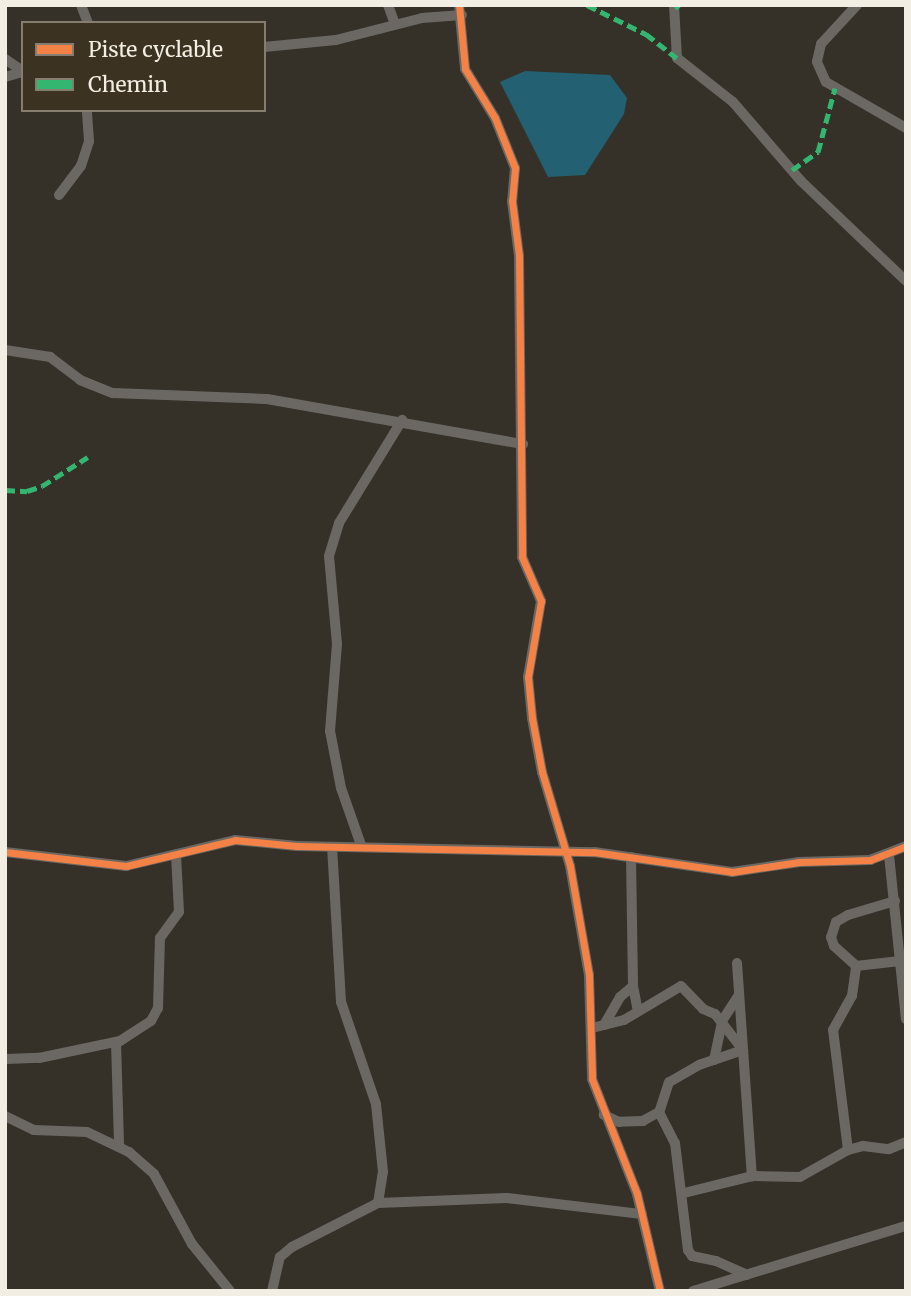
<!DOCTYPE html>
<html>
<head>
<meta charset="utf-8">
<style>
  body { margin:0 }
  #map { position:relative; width:911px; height:1296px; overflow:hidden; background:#353128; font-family:Merriweather,serif }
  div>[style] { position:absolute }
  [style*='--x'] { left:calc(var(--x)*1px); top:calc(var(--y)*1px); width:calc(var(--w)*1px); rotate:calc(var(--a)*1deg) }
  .water>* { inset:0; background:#226072 }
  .minor>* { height:10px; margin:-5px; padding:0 5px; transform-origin:5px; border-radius:5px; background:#6b6864 }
  .quiet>* { height:5px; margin-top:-2.5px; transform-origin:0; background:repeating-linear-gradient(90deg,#33b770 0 10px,transparent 0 15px) }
  .cycleway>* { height:7px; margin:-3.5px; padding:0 3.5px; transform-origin:3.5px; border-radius:3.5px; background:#f48246 }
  span { translate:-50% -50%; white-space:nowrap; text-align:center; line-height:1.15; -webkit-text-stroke:5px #3b3222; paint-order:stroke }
  .frame { position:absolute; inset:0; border:7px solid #f3eee3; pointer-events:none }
  .legend { position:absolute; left:21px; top:21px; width:245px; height:91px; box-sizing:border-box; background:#3b3222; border:2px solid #857d6f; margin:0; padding:9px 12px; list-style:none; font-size:21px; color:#f3eee3 }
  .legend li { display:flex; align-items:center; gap:14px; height:35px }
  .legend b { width:35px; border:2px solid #857d6f }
</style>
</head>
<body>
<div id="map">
  <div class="water">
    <i style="clip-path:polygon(525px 71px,610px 75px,627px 98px,624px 114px,585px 175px,548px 177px,500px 82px)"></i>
  </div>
  <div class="minor">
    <i style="--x:81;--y:5;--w:19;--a:69"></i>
    <i style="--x:388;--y:5;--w:20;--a:70"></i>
    <i style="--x:459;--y:5;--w:64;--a:84.6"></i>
    <i style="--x:465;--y:69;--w:57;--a:58.5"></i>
    <i style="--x:495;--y:118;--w:54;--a:68.2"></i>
    <i style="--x:515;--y:168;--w:33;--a:95"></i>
    <i style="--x:512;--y:201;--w:55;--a:82.7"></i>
    <i style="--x:519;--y:256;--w:301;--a:89.4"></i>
    <i style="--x:522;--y:557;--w:48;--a:66.6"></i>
    <i style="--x:541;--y:601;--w:77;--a:99.7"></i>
    <i style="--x:528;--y:677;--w:41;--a:84.4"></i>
    <i style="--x:532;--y:718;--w:55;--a:79.5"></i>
    <i style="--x:542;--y:772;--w:98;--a:73.4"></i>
    <i style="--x:570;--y:866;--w:111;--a:80.1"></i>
    <i style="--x:589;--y:975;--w:104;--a:88.3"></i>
    <i style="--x:592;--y:1079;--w:123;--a:68.6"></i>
    <i style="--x:637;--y:1194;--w:100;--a:76.7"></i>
    <i style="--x:674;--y:5;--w:53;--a:86.8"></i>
    <i style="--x:677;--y:58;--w:71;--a:38.2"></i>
    <i style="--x:733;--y:102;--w:104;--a:49.3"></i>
    <i style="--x:801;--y:181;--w:145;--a:43.6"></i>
    <i style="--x:857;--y:5;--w:53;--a:132.7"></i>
    <i style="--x:821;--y:44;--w:18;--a:103"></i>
    <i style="--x:817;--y:62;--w:22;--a:66"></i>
    <i style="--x:826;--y:82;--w:92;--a:29.9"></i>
    <i style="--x:264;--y:47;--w:72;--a:-5.6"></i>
    <i style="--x:336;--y:40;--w:89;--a:-14.3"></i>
    <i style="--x:422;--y:18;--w:40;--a:-4.3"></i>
    <i style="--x:5;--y:59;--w:22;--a:34"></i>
    <i style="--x:5;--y:77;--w:19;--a:-16"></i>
    <i style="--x:59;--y:195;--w:36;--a:-53"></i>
    <i style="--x:81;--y:166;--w:26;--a:-72"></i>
    <i style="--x:89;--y:141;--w:31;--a:-94"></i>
    <i style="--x:5;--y:350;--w:46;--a:8.8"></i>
    <i style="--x:50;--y:357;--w:38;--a:37"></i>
    <i style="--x:80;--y:380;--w:35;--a:22"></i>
    <i style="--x:113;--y:393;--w:154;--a:2.2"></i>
    <i style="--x:267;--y:399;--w:260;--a:10"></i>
    <i style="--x:361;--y:845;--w:60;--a:-109.3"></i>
    <i style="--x:341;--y:788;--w:58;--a:-100.9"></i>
    <i style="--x:330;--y:731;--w:87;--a:-85.4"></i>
    <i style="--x:337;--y:644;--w:88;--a:-95.2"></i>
    <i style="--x:329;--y:556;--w:34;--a:-73"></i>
    <i style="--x:339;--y:523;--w:121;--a:-58.5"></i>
    <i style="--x:5;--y:852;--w:122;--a:6.6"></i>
    <i style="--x:126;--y:866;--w:112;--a:-13.4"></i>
    <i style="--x:235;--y:840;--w:62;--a:5.5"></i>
    <i style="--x:297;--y:846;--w:297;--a:1.2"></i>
    <i style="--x:594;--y:852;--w:139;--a:8.2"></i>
    <i style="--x:732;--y:872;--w:68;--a:-8.5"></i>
    <i style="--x:799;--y:862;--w:71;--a:-1.6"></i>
    <i style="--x:870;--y:860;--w:39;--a:-21"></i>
    <i style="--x:889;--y:855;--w:165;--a:84.1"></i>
    <i style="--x:631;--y:857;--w:129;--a:89.1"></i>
    <i style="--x:633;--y:986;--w:25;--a:79"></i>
    <i style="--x:895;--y:901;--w:49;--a:163.4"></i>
    <i style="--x:848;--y:915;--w:14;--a:150"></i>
    <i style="--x:836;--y:922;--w:16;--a:108"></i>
    <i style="--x:831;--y:937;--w:9;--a:72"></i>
    <i style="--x:834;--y:946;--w:30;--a:42"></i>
    <i style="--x:856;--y:966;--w:44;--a:-6.5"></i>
    <i style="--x:737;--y:963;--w:214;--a:86"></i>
    <i style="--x:604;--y:1025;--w:32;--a:-60"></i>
    <i style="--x:620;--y:997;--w:17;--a:-40"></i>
    <i style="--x:592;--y:1028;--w:33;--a:-14"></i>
    <i style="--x:624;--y:1020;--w:66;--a:-30.8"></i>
    <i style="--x:681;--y:986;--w:32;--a:46"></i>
    <i style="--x:703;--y:1009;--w:13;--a:23"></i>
    <i style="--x:715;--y:1014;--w:46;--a:52.1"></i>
    <i style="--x:743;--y:1050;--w:46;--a:161.2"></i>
    <i style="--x:699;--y:1065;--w:34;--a:150"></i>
    <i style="--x:669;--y:1082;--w:32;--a:108"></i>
    <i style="--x:659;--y:1112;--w:18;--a:151"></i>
    <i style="--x:643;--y:1121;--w:24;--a:178"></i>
    <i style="--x:619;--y:1122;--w:17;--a:-155"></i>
    <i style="--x:116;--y:1042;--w:103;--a:88.3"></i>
    <i style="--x:5;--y:1059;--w:34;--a:-2"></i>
    <i style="--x:39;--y:1058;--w:83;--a:-11.9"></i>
    <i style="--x:120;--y:1041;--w:37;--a:-33"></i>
    <i style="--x:151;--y:1021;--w:15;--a:-62"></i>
    <i style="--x:158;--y:1008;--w:70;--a:-88.4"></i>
    <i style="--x:160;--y:938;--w:32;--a:-54"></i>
    <i style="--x:179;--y:912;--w:57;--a:-93"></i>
    <i style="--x:714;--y:1060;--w:40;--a:-78"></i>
    <i style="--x:722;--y:1021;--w:31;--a:-57"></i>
    <i style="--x:659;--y:1112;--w:35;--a:63"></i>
    <i style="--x:675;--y:1143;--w:108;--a:83.1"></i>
    <i style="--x:688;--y:1250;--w:7;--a:56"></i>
    <i style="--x:692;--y:1256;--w:25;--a:12"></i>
    <i style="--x:716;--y:1261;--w:34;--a:24"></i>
    <i style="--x:5;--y:1116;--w:32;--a:26"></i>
    <i style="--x:34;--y:1130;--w:53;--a:2.2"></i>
    <i style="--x:87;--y:1132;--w:47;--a:25.5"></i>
    <i style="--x:129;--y:1152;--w:33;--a:41"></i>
    <i style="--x:154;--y:1174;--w:80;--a:61.5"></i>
    <i style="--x:192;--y:1244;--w:60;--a:51"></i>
    <i style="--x:848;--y:1150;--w:121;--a:-97.1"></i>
    <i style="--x:833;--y:1030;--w:39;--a:-61"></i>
    <i style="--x:852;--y:996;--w:30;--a:-82"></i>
    <i style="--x:684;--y:1193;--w:70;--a:-14"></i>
    <i style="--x:752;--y:1176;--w:48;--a:1.2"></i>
    <i style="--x:800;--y:1177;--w:55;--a:-29.4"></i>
    <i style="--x:848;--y:1150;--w:16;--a:-15"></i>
    <i style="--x:863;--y:1146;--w:26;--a:7"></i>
    <i style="--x:889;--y:1149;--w:18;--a:-22"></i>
    <i style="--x:378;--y:1203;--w:129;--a:-2.2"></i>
    <i style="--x:507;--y:1198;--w:136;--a:6.8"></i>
    <i style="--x:272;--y:1291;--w:35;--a:-77"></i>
    <i style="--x:280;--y:1257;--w:16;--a:-40"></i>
    <i style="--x:292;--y:1247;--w:97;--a:-27.1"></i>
    <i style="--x:378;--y:1203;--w:31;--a:-81"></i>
    <i style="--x:383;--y:1172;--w:68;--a:-95.9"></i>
    <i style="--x:376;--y:1104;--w:108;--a:-108.9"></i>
    <i style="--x:341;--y:1002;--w:155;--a:-93.3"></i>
    <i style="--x:693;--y:1291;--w:223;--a:-17"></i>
  </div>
  <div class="quiet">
    <i style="--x:587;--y:5;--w:66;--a:26.2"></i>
    <i style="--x:646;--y:34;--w:39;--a:38"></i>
    <i style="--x:675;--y:8;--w:5;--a:-37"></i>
    <i style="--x:792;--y:170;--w:32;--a:-35"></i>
    <i style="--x:818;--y:152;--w:66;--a:-75.1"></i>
    <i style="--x:5;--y:490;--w:22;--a:3"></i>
    <i style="--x:27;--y:491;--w:16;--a:-18"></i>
    <i style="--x:42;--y:486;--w:54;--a:-32.2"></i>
  </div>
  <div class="cycleway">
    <i style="--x:459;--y:5;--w:64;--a:84.6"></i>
    <i style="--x:465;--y:69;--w:57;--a:58.5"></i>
    <i style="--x:495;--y:118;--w:54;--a:68.2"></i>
    <i style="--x:515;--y:168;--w:33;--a:95"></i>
    <i style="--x:512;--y:201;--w:55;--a:82.7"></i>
    <i style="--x:519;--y:256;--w:301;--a:89.4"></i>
    <i style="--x:522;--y:557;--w:48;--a:66.6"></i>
    <i style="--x:541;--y:601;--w:77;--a:99.7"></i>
    <i style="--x:528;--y:677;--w:41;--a:84.4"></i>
    <i style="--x:532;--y:718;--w:55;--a:79.5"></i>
    <i style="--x:542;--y:772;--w:98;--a:73.4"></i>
    <i style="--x:570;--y:866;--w:111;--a:80.1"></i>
    <i style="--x:589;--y:975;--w:104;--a:88.3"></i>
    <i style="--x:592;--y:1079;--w:123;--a:68.6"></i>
    <i style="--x:637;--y:1194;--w:100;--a:76.7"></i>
    <i style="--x:5;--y:852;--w:122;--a:6.6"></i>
    <i style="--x:126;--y:866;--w:112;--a:-13.4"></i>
    <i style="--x:235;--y:840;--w:62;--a:5.5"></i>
    <i style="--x:297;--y:846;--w:297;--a:1.2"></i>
    <i style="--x:594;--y:852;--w:139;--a:8.2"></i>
    <i style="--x:732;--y:872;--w:68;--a:-8.5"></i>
    <i style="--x:799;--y:862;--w:71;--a:-1.6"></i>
    <i style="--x:870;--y:860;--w:39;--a:-21"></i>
  </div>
  <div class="frame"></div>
  <ul class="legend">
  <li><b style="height:9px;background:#f48246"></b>Piste cyclable</li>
  <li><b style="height:9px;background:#33b770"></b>Chemin</li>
  </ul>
</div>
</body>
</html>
